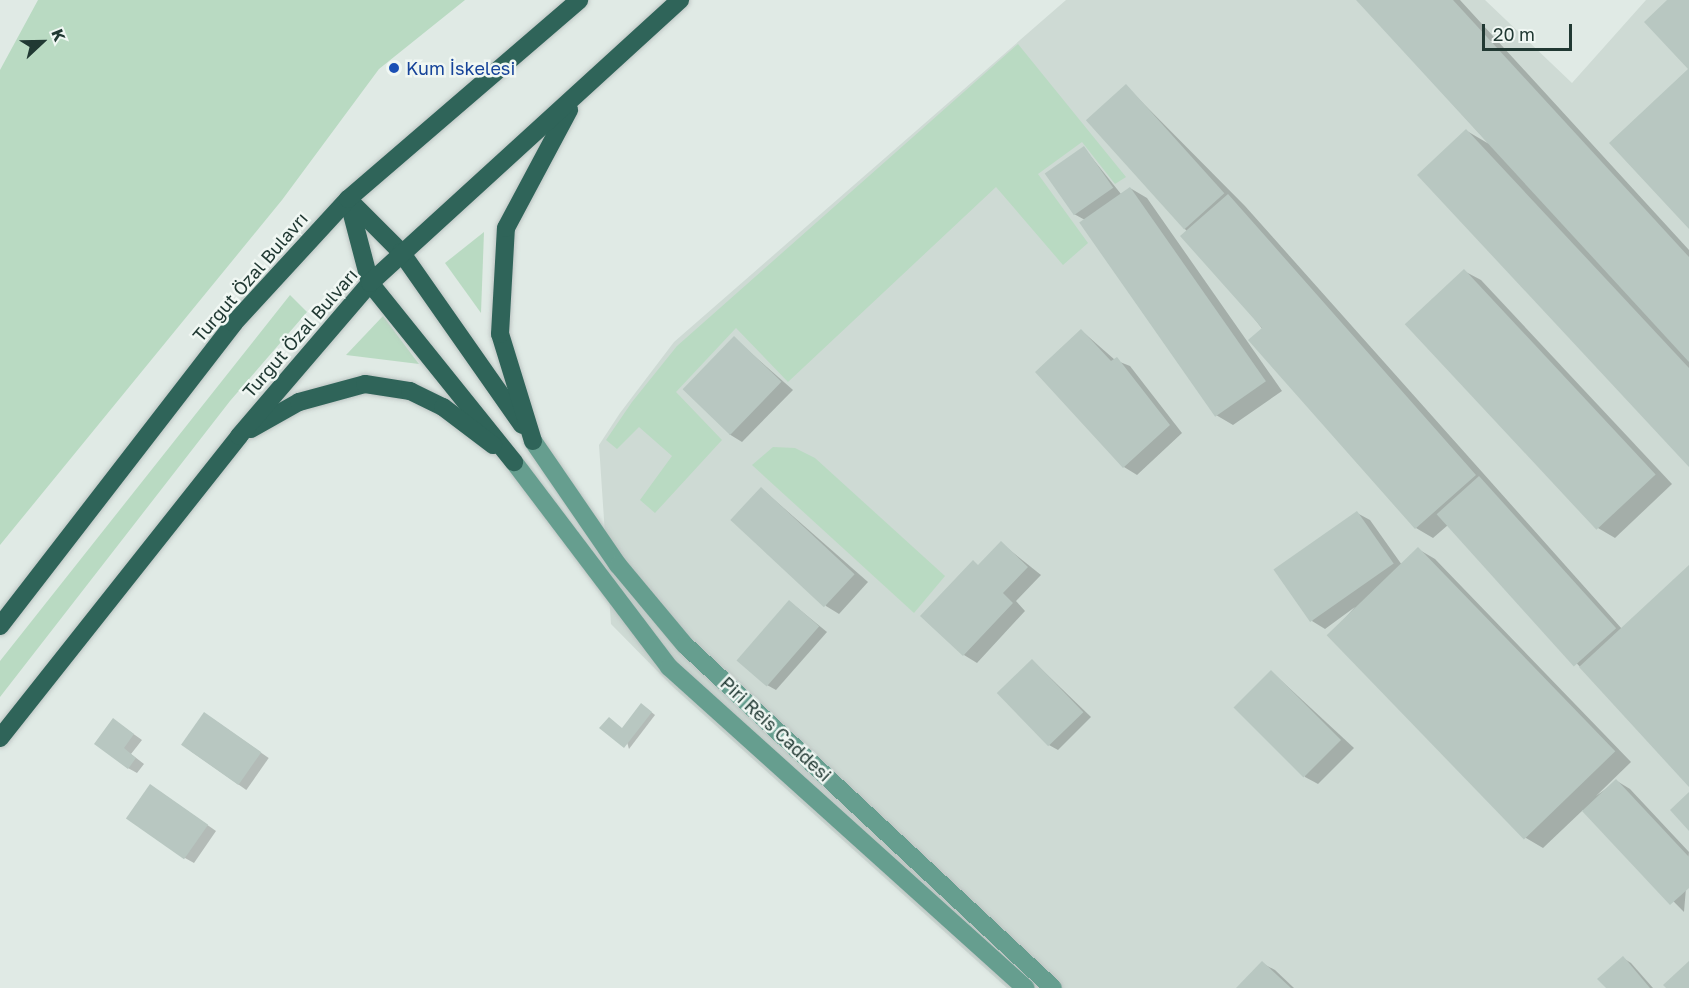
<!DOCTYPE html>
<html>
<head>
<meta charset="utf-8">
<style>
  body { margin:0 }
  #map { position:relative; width:1689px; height:988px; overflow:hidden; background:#e0eae5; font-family:"Golos Text",sans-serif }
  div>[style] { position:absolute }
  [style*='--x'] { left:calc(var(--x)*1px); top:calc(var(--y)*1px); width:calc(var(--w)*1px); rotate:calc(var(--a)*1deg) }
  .built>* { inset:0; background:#cedad4 }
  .green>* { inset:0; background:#b9dac2 }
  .shadow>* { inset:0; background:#0003; transform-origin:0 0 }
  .building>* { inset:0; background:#b8c7c1; transform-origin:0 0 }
  .roads { filter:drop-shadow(0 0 2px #bcc4c2) drop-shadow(0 0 2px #bcc4c2) }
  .major>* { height:18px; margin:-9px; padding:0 9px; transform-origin:9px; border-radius:9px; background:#669e8f }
  .highway>* { height:18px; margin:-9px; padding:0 9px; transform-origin:9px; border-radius:9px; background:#2f6459 }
  .dots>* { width:16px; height:16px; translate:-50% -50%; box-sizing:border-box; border:3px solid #f0f7f3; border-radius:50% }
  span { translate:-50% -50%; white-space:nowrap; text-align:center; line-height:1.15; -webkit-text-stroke:5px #f0f7f3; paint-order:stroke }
  .transit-label { font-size:18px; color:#164399 }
  .left { translate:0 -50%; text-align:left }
  .street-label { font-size:18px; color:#213933 }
  .north { position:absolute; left:12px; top:12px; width:60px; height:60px; -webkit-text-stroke:4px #f0f7f3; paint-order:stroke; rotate:68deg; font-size:16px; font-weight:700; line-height:24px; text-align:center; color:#213933 }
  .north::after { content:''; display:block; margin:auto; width:21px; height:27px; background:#213933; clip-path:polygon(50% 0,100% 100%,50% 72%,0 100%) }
  .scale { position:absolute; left:1482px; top:24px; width:90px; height:27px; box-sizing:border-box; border:3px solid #213933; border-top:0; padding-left:8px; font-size:18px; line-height:21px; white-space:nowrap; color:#213933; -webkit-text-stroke:4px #f0f7f3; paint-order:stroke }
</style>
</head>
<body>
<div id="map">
  <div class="built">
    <i style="clip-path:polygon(1066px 0,1485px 0,1572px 83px,1646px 0,1689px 0,1689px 988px,1007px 988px,673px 687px,611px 624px,599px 445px,620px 413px,674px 342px)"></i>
  </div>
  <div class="green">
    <i style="clip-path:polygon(38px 0,465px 0,379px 69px,282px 200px,0 545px,0 70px)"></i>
    <i style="clip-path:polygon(1018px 44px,1126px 177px,1115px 184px,1082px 142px,1038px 174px,1088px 243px,1063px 265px,996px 187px,788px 382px,736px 328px,676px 392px,722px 440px,655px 513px,640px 500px,672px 456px,639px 427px,617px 449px,606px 440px,632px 402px,677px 346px)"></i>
    <i style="clip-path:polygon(484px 232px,481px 313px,445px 263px)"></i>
    <i style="clip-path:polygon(290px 295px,307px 312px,230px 401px,0 697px,0 661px)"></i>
    <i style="clip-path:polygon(383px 316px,419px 364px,346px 355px)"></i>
    <i style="clip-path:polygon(773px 447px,795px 448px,815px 458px,945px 576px,914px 613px,752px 465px)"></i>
  </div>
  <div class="shadow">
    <i style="clip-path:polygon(1358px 0,1460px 0,1689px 250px,1689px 465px,1467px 131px,1489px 144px)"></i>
    <i style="clip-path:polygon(1126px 86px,1245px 206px,1622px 629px,1689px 567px,1689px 784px,1448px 525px,1433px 538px,1416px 528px,1185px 229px)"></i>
    <i style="clip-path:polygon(1084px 148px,1121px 194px,1130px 188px,1147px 198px,1282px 391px,1233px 425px,1216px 415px,1085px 220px,1074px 214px)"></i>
    <i style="clip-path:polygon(1464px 271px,1481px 280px,1672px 484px,1615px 538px,1598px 528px,1407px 325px)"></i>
    <i style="clip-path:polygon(1082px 331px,1115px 360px,1130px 366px,1182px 433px,1137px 475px,1124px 467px)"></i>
    <i style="clip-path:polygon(734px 338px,793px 390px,742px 442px,729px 434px)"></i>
    <i style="clip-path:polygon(762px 489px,868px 582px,839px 614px,826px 606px)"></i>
    <i style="clip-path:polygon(1357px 513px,1370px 520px,1402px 565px,1418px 549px,1435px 559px,1631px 762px,1596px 796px,1617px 781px,1630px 789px,1689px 852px,1684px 912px,1583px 810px,1543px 848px,1526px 838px,1330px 635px,1355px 607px,1325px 629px,1312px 621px)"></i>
    <i style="clip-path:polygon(1001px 543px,1041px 575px,1016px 601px,1025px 611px,977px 663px,964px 655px,979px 566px)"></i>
    <i style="clip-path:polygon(789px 601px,827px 632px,776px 690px,767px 685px)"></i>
    <i style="clip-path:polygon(1033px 661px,1091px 717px,1058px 750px,1049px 745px)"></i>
    <i style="clip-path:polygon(1272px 672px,1354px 748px,1318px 784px,1305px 777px)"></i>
    <i style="clip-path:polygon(645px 707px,655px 715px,629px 749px,623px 729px)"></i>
    <i style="left:213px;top:719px;width:68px;height:39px;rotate:35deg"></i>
    <i style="clip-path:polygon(114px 720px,142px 740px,131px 754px,144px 764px,137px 773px,128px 768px)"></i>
    <i style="clip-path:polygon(159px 791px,216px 831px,194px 863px,185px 858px)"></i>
    <i style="clip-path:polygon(1623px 958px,1631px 963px,1653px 988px,1608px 988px)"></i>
    <i style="clip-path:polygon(1262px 963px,1275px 970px,1294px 988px,1238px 988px)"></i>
  </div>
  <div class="building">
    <i style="clip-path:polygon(1356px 0,1453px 0,1689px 257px,1689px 362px)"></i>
    <i style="clip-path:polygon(1667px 0,1689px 0,1689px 229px,1609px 143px,1688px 69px,1644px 22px)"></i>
    <i style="left:1126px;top:84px;width:147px;height:54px;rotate:48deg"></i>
    <i style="clip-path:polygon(1466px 129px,1689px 368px,1689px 467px,1417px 175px)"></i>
    <i style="left:1084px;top:146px;width:51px;height:48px;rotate:55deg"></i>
    <i style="left:1130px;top:187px;width:237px;height:62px;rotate:55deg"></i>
    <i style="clip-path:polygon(1228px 194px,1476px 475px,1415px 529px,1248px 340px,1262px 328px,1180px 236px)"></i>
    <i style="left:1464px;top:269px;width:281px;height:81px;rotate:47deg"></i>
    <i style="clip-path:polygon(1081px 329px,1111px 361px,1117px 357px,1170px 425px,1123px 468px,1035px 372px)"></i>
    <i style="left:734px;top:336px;width:66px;height:74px;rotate:44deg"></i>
    <i style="left:1479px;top:476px;width:205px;height:57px;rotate:48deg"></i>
    <i style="left:761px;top:487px;width:128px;height:45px;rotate:43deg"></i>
    <i style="left:1357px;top:511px;width:64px;height:102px;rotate:55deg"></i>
    <i style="clip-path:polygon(1001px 541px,1028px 567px,1003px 593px,1013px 603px,963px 656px,920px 616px,973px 560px,978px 565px)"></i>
    <i style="left:1418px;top:547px;width:284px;height:127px;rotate:46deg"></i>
    <i style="clip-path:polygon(1689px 565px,1689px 787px,1579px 667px)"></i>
    <i style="left:789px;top:600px;width:40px;height:80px;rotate:41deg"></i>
    <i style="left:1032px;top:659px;width:74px;height:49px;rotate:46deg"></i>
    <i style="left:1271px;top:670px;width:99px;height:53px;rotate:45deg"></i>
    <i style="clip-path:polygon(641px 703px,652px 712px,624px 748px,599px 728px,609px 717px,622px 728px)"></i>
    <i style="left:204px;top:712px;width:70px;height:40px;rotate:35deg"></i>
    <i style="clip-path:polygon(113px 718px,134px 734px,124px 748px,136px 758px,128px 769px,94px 744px)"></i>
    <i style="clip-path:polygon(1616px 779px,1689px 857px,1689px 888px,1670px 905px,1582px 811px)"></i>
    <i style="left:150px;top:784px;width:71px;height:42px;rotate:35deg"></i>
    <i style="clip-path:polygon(1689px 792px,1689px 831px,1670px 810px)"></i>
    <i style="clip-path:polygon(1623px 956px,1650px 988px,1606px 988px,1597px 979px)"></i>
    <i style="clip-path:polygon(1262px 961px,1291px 988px,1236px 988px)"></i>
    <i style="clip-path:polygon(1689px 961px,1689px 988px,1666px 988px,1663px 985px)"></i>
  </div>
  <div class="roads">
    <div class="major">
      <i style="--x:533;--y:441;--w:150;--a:55.6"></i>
      <i style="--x:618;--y:565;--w:104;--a:50.1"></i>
      <i style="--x:685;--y:645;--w:503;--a:42.99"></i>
      <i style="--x:514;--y:462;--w:257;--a:52.9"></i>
      <i style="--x:669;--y:667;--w:480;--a:42"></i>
    </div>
    <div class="highway">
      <i style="--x:348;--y:199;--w:87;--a:75.3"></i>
      <i style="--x:370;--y:283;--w:230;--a:51.2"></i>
      <i style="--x:349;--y:200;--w:74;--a:45"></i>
      <i style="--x:401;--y:252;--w:211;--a:55"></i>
      <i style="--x:251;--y:429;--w:55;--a:-29.4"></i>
      <i style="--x:299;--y:402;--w:68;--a:-15.3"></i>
      <i style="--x:365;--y:384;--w:46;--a:8.8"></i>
      <i style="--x:410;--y:391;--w:37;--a:26"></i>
      <i style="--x:443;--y:407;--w:63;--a:37.2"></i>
      <i style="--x:533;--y:441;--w:112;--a:-107.1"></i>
      <i style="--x:500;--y:334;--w:106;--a:-86.8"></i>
      <i style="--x:506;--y:228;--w:134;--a:-61.9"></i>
      <i style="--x:0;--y:626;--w:383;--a:-52.3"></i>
      <i style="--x:234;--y:323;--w:168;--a:-47.4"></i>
      <i style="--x:348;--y:199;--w:305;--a:-40.7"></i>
      <i style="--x:0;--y:738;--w:385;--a:-51.6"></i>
      <i style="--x:239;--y:436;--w:201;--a:-49.4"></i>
      <i style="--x:370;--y:283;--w:420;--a:-42.4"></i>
    </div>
  </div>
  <div class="dots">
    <i style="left:394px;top:68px;background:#1a4fb4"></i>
  </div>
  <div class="transit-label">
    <span class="left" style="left:406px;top:68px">Kum İskelesi</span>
  </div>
  <div class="street-label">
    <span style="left:250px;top:277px;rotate:-49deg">Turgut Özal Bulavrı</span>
    <span style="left:300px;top:333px;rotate:-49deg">Turgut Özal Bulvarı</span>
    <span style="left:776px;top:729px;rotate:43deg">Piri Reis Caddesi</span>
  </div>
  <div class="north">K</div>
  <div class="scale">20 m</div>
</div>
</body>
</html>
